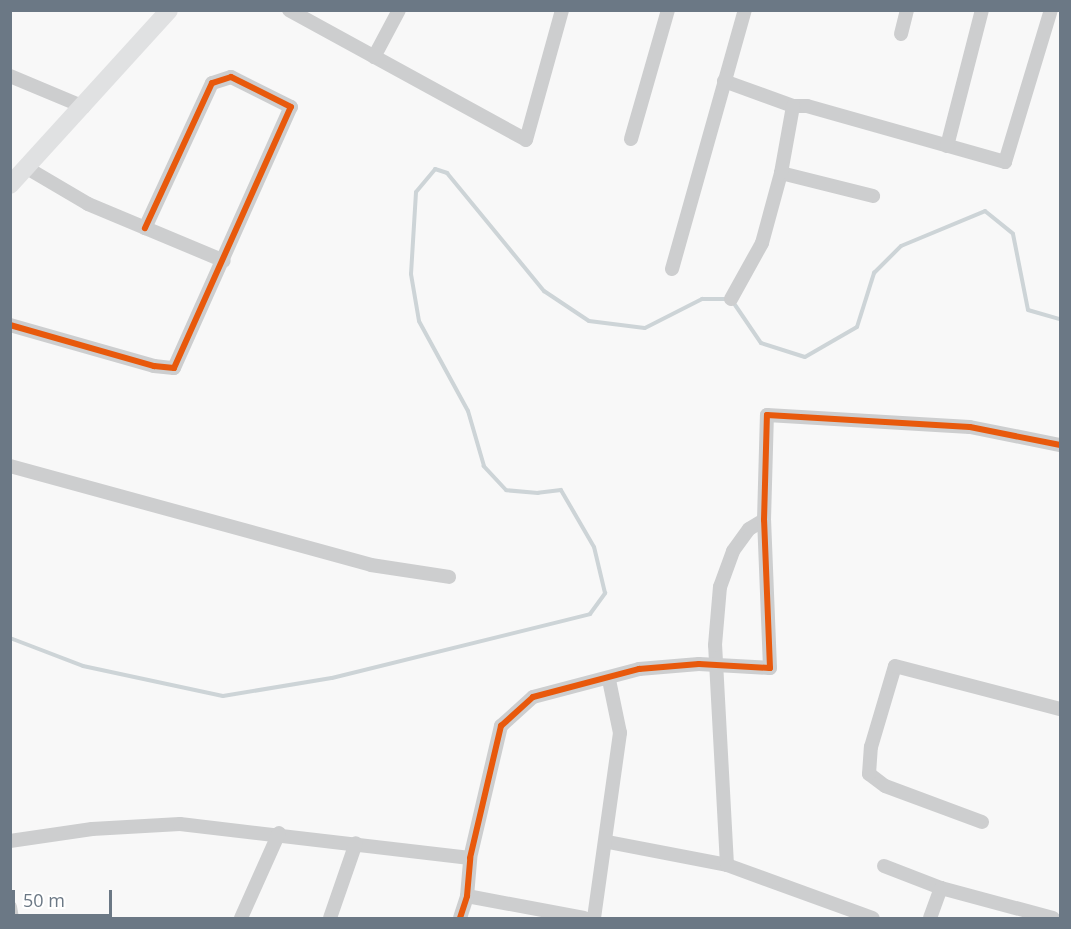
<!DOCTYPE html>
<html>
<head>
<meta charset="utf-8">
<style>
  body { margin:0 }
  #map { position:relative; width:1071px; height:929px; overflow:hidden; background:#f8f8f8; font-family:"Open Sans",sans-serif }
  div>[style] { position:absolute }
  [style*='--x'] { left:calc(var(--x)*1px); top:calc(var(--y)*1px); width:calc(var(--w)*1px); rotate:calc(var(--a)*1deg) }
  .stream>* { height:4px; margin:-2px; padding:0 2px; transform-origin:2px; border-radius:2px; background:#cdd4d7 }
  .street>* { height:14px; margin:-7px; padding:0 7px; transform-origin:7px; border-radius:7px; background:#cdcecf }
  .secondary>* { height:18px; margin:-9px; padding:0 9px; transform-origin:9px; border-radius:9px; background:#e0e1e2 }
  .cycleway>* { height:6px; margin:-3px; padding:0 3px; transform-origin:3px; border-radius:3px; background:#e8590c }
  span { translate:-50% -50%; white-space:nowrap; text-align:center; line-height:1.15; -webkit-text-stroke:6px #fff; paint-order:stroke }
  .frame { position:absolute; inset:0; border:12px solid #6b7885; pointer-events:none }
  .scale { position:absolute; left:12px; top:890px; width:100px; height:27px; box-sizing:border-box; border:3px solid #6b7885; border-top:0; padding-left:8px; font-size:18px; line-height:21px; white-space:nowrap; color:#6b7885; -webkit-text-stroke:4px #fff; paint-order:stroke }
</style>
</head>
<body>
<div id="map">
  <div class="stream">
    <i style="--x:10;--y:638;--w:78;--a:21"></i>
    <i style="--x:83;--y:666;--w:143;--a:12.1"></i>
    <i style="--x:223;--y:696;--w:110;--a:-9.4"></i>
    <i style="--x:332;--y:678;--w:266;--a:-13.9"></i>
    <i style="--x:590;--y:614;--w:26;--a:-54"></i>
    <i style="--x:605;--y:593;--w:47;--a:-103.4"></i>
    <i style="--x:594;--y:547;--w:66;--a:-120.1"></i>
    <i style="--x:561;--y:490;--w:23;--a:173"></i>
    <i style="--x:538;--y:493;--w:32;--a:-175"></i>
    <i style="--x:506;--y:490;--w:33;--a:-133"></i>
    <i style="--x:484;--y:466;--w:57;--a:-106.2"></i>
    <i style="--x:468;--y:411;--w:102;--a:-118.6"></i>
    <i style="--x:419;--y:321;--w:48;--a:-99.7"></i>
    <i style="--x:411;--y:274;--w:82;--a:-86.5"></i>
    <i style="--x:416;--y:192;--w:30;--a:-50"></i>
    <i style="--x:435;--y:169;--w:13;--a:18"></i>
    <i style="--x:447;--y:173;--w:153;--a:50.6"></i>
    <i style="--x:544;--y:291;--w:54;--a:33.7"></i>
    <i style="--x:589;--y:321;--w:56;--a:7.1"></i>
    <i style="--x:645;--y:328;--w:64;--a:-27"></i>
    <i style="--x:702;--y:299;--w:29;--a:0"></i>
    <i style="--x:731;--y:299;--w:53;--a:55.7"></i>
    <i style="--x:761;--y:343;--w:46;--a:17.7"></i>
    <i style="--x:805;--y:357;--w:60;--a:-30"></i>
    <i style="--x:857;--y:327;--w:57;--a:-72.5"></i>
    <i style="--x:874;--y:273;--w:38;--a:-45"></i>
    <i style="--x:901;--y:246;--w:91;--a:-22.6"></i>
    <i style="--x:985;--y:211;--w:36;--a:39"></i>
    <i style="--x:1013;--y:234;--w:77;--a:78.8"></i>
    <i style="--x:1028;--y:310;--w:33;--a:16"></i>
  </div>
  <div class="street">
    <i style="--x:289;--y:10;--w:270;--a:28.7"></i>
    <i style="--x:526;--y:140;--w:135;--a:-74.5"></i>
    <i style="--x:901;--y:34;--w:25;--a:-76"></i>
    <i style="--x:374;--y:57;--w:53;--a:-62"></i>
    <i style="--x:10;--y:76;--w:80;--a:22.7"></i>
    <i style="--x:724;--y:81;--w:73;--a:19.9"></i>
    <i style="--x:793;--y:106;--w:14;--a:0"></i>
    <i style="--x:807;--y:106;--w:206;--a:15.8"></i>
    <i style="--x:1005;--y:162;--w:159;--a:-73.2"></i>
    <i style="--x:631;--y:139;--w:134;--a:-74"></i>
    <i style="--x:947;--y:146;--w:140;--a:-75.6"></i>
    <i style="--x:27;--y:168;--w:71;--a:30.5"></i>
    <i style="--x:88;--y:204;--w:147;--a:22.7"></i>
    <i style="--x:781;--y:173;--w:95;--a:14"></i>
    <i style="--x:672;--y:269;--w:269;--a:-74.3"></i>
    <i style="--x:731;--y:299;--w:64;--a:-61"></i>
    <i style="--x:762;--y:243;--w:73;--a:-74.8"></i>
    <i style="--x:781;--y:173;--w:68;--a:-79.8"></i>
    <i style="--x:10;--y:325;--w:150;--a:15.9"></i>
    <i style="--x:154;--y:366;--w:20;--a:6"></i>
    <i style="--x:174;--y:368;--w:286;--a:-65.9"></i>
    <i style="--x:291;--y:107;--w:67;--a:-153.4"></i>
    <i style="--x:231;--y:77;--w:20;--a:162"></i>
    <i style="--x:212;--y:83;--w:160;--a:114.8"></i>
    <i style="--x:10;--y:466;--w:374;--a:15.3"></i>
    <i style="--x:371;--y:565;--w:79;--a:8.7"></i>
    <i style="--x:982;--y:822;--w:103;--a:-159.6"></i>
    <i style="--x:885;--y:786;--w:20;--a:-143"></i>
    <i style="--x:869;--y:774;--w:27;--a:-86"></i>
    <i style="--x:871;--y:747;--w:84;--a:-73.5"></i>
    <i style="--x:895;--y:666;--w:171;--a:14.6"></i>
    <i style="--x:10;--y:841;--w:83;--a:-8.3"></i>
    <i style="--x:92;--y:829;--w:88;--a:-3.3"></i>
    <i style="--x:180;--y:824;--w:292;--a:6.7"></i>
    <i style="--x:608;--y:842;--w:121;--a:10.9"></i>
    <i style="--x:727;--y:865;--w:220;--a:-93.1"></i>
    <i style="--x:715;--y:645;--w:58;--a:-85.1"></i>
    <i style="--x:720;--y:587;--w:38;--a:-70"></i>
    <i style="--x:733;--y:551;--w:27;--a:-54"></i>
    <i style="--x:749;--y:529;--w:17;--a:-31"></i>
    <i style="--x:727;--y:865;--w:155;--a:20"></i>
    <i style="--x:884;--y:866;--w:61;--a:21.1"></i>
    <i style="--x:941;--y:888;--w:116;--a:15"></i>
    <i style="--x:467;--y:896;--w:119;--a:10.6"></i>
    <i style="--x:10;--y:907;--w:11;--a:80"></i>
    <i style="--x:241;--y:918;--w:93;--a:-65.9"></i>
    <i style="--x:330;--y:918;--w:79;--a:-70.9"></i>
    <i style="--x:460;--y:918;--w:23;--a:-72"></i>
    <i style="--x:467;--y:896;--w:38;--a:-85"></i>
    <i style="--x:470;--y:858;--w:136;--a:-76.8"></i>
    <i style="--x:501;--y:726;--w:43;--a:-42.2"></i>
    <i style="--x:533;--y:697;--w:110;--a:-14.8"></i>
    <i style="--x:639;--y:669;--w:60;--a:-4.8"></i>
    <i style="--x:699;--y:664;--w:71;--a:3.2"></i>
    <i style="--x:770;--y:668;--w:148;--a:-92.3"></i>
    <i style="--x:764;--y:520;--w:105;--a:-88.4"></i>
    <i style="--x:767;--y:415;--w:203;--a:3.4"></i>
    <i style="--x:970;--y:427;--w:92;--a:11.3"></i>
    <i style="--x:594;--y:918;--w:187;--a:-82"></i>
    <i style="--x:620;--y:733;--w:54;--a:-101.7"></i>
    <i style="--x:930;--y:918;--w:32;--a:-70"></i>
  </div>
  <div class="secondary">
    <i style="--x:10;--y:185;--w:236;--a:-47.7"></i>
  </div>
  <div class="cycleway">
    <i style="--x:10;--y:325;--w:150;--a:15.9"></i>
    <i style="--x:154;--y:366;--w:20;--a:6"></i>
    <i style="--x:174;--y:368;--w:286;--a:-65.9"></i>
    <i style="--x:291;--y:107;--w:67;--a:-153.4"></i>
    <i style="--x:231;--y:77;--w:20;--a:162"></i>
    <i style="--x:212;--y:83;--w:160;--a:114.8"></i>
    <i style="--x:460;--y:918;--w:23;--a:-72"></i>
    <i style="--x:467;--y:896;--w:38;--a:-85"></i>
    <i style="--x:470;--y:858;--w:136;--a:-76.8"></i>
    <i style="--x:501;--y:726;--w:43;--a:-42.2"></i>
    <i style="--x:533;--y:697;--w:110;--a:-14.8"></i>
    <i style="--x:639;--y:669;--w:60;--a:-4.8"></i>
    <i style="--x:699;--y:664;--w:71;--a:3.2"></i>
    <i style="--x:770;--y:668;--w:148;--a:-92.3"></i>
    <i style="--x:764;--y:520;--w:105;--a:-88.4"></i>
    <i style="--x:767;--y:415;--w:203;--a:3.4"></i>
    <i style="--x:970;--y:427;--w:92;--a:11.3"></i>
  </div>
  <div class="frame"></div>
  <div class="scale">50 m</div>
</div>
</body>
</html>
